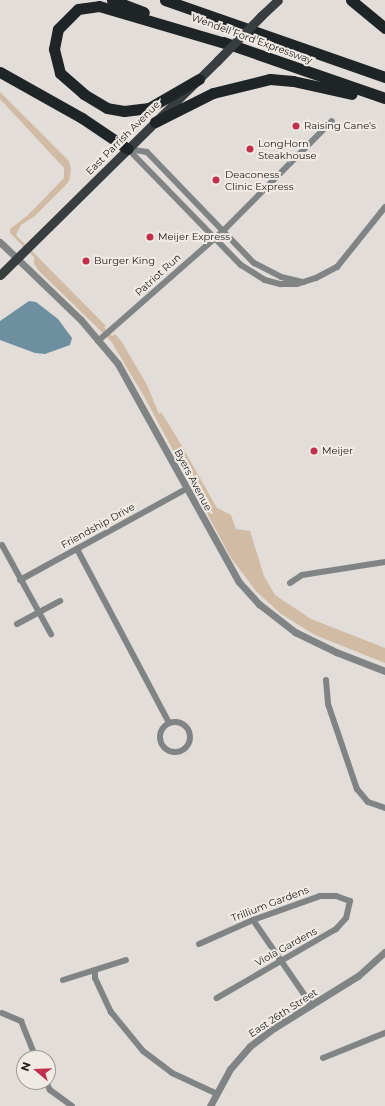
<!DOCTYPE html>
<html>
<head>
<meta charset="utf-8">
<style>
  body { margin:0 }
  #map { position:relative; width:385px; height:1106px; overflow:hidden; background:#e2ddd8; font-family:Montserrat,sans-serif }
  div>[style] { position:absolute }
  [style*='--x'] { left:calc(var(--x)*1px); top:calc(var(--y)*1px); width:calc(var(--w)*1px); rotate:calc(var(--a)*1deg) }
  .green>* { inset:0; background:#d2bba4 }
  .water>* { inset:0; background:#6e8fa0 }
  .minor>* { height:6px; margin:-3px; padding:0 3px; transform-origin:3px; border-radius:3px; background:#818485 }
  .minor>.ring { margin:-3px; padding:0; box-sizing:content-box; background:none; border:6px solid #818485; border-radius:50% }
  .tertiary>* { height:7px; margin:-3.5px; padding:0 3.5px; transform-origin:3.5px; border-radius:3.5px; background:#818485 }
  .primary>* { height:9px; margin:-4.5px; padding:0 4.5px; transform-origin:4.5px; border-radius:4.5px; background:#383d3f }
  .motorway>* { height:11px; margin:-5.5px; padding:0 5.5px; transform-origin:5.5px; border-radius:5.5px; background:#1f2527 }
  .primary-bridge>* { height:9px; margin:-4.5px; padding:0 4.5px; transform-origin:4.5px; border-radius:4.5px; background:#383d3f }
  .dots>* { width:11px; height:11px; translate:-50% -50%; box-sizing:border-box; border:2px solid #f0eae5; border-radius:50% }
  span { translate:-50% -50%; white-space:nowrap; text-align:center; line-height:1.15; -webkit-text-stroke:4px #f0eae5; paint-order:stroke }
  .street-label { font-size:10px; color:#22211f }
  .poi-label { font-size:10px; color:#22211f }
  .left { translate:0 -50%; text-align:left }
  .north { position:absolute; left:16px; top:1050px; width:40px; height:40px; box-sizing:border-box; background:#f0eae5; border:1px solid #9e9a96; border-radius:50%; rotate:289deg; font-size:11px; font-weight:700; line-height:16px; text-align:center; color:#22211f }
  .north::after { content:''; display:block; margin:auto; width:14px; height:18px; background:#c0304c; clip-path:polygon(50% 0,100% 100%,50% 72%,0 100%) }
</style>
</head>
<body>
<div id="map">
  <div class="green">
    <i style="clip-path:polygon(0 92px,69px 161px,71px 170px,69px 181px,65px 186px,35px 216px,21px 225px,16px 235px,106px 326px,104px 327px,112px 336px,115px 334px,122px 342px,147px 385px,159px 414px,161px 412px,176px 436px,217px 508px,231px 515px,236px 529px,250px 531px,264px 576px,275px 595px,311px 619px,385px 648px,385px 663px,315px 635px,281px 614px,256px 591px,231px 558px,145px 398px,111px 341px,39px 271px,34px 264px,34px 257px,10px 233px,10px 229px,28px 215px,64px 178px,64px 168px,0 99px)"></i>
  </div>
  <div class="water">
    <i style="clip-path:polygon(29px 301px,36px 302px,58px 319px,72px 338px,70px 345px,45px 354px,35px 353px,0 340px,0 321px)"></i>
  </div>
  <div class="minor">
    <i style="--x:128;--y:149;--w:162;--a:45.8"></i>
    <i style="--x:241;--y:265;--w:28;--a:32"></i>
    <i style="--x:265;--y:280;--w:16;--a:15"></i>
    <i style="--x:280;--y:284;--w:17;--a:0"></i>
    <i style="--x:297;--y:284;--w:20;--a:-18"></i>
    <i style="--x:316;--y:278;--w:24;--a:-28"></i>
    <i style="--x:337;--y:267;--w:77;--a:-51.3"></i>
    <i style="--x:128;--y:149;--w:19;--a:9"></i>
    <i style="--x:147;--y:152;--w:154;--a:46.1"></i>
    <i style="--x:254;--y:263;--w:30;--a:27"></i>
    <i style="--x:281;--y:277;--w:23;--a:13"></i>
    <i style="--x:98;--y:341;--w:165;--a:-41.3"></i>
    <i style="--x:222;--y:232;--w:156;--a:-45.3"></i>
    <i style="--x:2;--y:545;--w:102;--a:61.2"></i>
    <i style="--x:77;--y:549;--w:197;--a:62.1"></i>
    <i style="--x:20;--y:580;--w:189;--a:-28.7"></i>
    <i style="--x:290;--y:583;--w:14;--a:-34"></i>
    <i style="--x:302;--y:575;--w:84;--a:-8.9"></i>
    <i style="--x:17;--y:624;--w:49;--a:-28.1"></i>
    <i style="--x:326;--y:680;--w:24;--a:85"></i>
    <i style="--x:328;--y:704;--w:90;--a:71.2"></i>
    <i style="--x:357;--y:789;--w:17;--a:50"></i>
    <i style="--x:368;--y:802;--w:18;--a:19"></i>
    <i class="ring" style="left:160px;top:722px;width:24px;height:24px"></i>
    <i style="--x:253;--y:920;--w:104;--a:55.5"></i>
    <i style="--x:199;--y:944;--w:59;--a:-24"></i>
    <i style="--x:253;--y:920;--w:71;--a:-19.7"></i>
    <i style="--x:320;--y:896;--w:16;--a:0"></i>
    <i style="--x:336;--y:896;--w:15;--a:20"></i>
    <i style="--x:350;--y:901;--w:17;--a:103"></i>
    <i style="--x:346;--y:918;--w:15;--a:132"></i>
    <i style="--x:336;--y:929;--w:138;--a:149.9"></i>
    <i style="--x:95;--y:970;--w:8;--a:90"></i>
    <i style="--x:95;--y:978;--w:38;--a:65"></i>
    <i style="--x:111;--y:1012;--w:50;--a:50.6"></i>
    <i style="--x:143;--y:1051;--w:36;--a:37"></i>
    <i style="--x:172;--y:1073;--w:47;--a:24.9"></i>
    <i style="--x:63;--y:980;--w:66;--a:-17.6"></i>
    <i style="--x:2;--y:1013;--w:21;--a:23"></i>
    <i style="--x:21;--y:1021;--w:40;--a:68"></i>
    <i style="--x:323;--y:1058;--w:67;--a:-22"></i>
    <i style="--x:46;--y:1082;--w:9;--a:63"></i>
    <i style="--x:50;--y:1090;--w:27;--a:36"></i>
  </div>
  <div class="tertiary">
    <i style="--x:0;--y:242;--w:112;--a:43.9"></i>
    <i style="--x:81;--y:320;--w:57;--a:49.9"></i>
    <i style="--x:118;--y:364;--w:249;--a:61"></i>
    <i style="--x:239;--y:582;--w:30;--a:48"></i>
    <i style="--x:259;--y:604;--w:46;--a:37.9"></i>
    <i style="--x:295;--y:632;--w:46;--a:26"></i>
    <i style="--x:336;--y:652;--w:53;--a:21.2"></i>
    <i style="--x:210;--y:1106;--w:42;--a:-61.6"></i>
    <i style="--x:230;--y:1069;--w:30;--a:-49"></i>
    <i style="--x:250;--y:1046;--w:30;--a:-37"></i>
    <i style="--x:274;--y:1028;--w:99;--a:-31.8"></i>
    <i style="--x:358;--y:976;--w:36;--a:-42"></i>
  </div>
  <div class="primary">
    <i style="--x:261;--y:16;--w:23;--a:-43"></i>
    <i style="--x:0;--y:275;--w:305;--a:-44.6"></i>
  </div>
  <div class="motorway">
    <i style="--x:112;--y:0;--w:34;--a:21"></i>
    <i style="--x:165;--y:0;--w:233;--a:19.3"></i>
    <i style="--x:351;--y:0;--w:44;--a:39.5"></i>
    <i style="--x:223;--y:42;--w:171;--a:19.1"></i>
    <i style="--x:0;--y:72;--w:94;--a:29.3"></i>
    <i style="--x:82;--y:118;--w:55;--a:34"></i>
    <i style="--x:199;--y:79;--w:58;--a:149.9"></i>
    <i style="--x:149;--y:108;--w:25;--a:173"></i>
    <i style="--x:124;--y:111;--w:17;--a:-170"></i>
    <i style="--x:107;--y:108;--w:27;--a:-149"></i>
    <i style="--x:84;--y:94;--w:32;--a:-139"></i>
    <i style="--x:60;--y:73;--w:25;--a:-104"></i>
    <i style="--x:54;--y:49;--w:20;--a:-79"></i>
    <i style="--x:58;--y:29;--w:28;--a:-45"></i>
    <i style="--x:78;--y:9;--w:21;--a:-8"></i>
    <i style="--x:99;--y:6;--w:131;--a:16.4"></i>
    <i style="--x:155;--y:122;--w:65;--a:-26.6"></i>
    <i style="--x:213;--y:93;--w:59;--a:-13.8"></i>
    <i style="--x:270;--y:79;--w:23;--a:5"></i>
    <i style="--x:293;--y:81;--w:60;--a:12.4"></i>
  </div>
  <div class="primary-bridge">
    <i style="--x:217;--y:61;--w:63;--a:-45.6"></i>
  </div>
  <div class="dots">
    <i style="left:296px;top:126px;background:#c0304c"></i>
    <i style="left:250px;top:149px;background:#c0304c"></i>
    <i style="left:216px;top:180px;background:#c0304c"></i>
    <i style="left:150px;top:237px;background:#c0304c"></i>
    <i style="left:86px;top:261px;background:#c0304c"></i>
    <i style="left:314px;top:451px;background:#c0304c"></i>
  </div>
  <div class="street-label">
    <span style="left:252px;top:39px;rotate:20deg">Wendell Ford Expressway</span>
    <span style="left:123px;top:138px;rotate:-45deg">East Parrish Avenue</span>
    <span style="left:158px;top:275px;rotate:-42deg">Patriot Run</span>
    <span style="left:193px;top:480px;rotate:62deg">Byers Avenue</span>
    <span style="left:98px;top:526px;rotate:-29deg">Friendship Drive</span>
    <span style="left:270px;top:904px;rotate:-21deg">Trillium Gardens</span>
    <span style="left:286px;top:947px;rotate:-29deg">Viola Gardens</span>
    <span style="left:283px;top:1013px;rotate:-33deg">East 26th Street</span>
  </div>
  <div class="poi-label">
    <span class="left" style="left:304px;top:126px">Raising Cane's</span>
    <span class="left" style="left:258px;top:149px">LongHorn<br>Steakhouse</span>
    <span class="left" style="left:225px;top:180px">Deaconess<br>Clinic Express</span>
    <span class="left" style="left:158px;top:237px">Meijer Express</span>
    <span class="left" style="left:94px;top:261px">Burger King</span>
    <span class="left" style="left:322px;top:451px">Meijer</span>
  </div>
  <div class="north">N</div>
</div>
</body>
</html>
